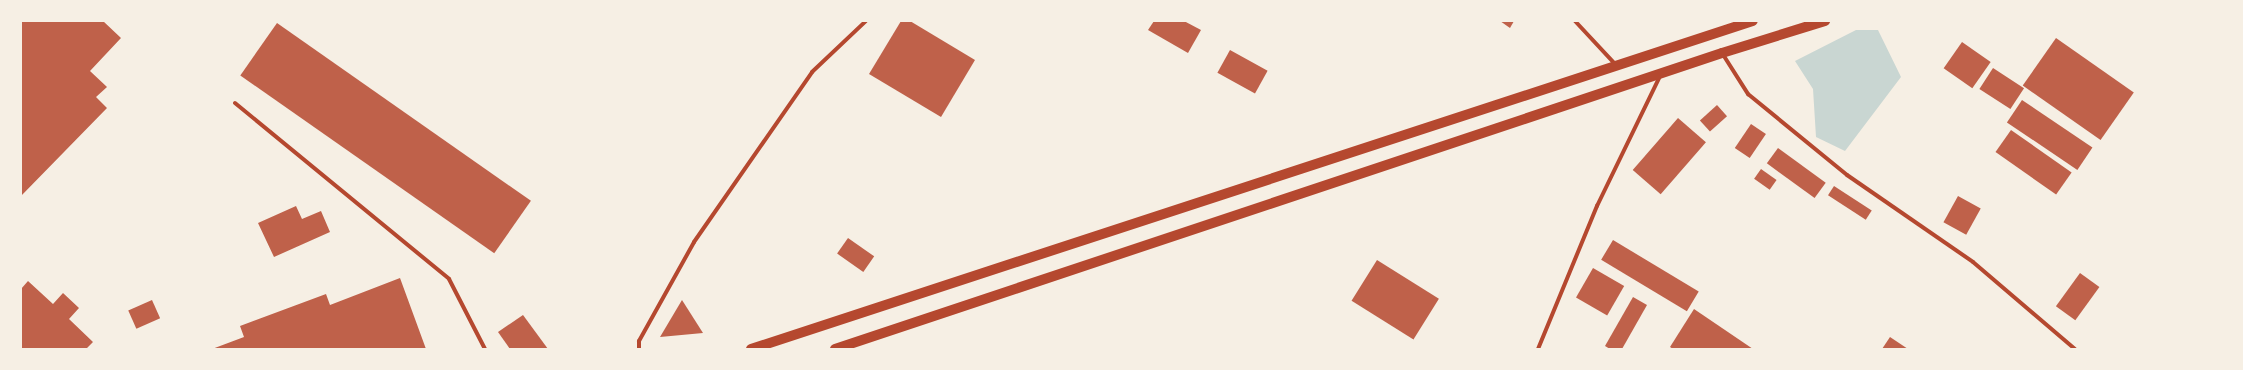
<!DOCTYPE html>
<html>
<head>
<meta charset="utf-8">
<style>
  body { margin:0 }
  #map { position:relative; width:2243px; height:370px; overflow:hidden; background:#f6efe4; font-family:"Varela Round",sans-serif }
  div>[style] { position:absolute }
  [style*='--x'] { left:calc(var(--x)*1px); top:calc(var(--y)*1px); width:calc(var(--w)*1px); rotate:calc(var(--a)*1deg) }
  .water>* { inset:0; background:#c9d6d2 }
  .building>* { inset:0; background:#bf614a; transform-origin:0 0 }
  .minor>* { height:4px; margin:-2px; padding:0 2px; transform-origin:2px; border-radius:2px; background:#b5482f }
  .primary>* { height:10px; margin:-5px; padding:0 5px; transform-origin:5px; border-radius:5px; background:#b5482f }
  span { translate:-50% -50%; white-space:nowrap; text-align:center; line-height:1.15; -webkit-text-stroke:3px #f6efe4; paint-order:stroke }
  .frame { position:absolute; inset:0; border:22px solid #f6efe4; pointer-events:none }
</style>
</head>
<body>
<div id="map">
  <div class="water">
    <i style="clip-path:polygon(1856px 30px,1878px 30px,1901px 77px,1845px 151px,1816px 137px,1813px 89px,1795px 61px)"></i>
  </div>
  <div class="building">
    <i style="clip-path:polygon(21px 21px,103px 21px,121px 38px,90px 71px,107px 87px,96px 97px,107px 108px,21px 196px)"></i>
    <i style="clip-path:polygon(901px 21px,910px 21px,975px 60px,941px 117px,869px 74px)"></i>
    <i style="clip-path:polygon(1154px 21px,1184px 21px,1201px 30px,1188px 53px,1148px 30px)"></i>
    <i style="clip-path:polygon(1500px 21px,1514px 21px,1510px 28px)"></i>
    <i style="left:277px;top:23px;width:310px;height:64px;rotate:35deg"></i>
    <i style="left:2056px;top:38px;width:95px;height:58px;rotate:35deg"></i>
    <i style="left:1962px;top:42px;width:35px;height:32px;rotate:35deg"></i>
    <i style="left:1230px;top:50px;width:43px;height:26px;rotate:29deg"></i>
    <i style="left:1993px;top:68px;width:37px;height:25px;rotate:33deg"></i>
    <i style="left:2022px;top:100px;width:85px;height:27px;rotate:34deg"></i>
    <i style="left:1717px;top:105px;width:15px;height:23px;rotate:48deg"></i>
    <i style="left:1678px;top:118px;width:37px;height:69px;rotate:41deg"></i>
    <i style="left:1751px;top:124px;width:18px;height:29px;rotate:34deg"></i>
    <i style="left:2011px;top:130px;width:74px;height:27px;rotate:35deg"></i>
    <i style="left:1778px;top:148px;width:59px;height:19px;rotate:36deg"></i>
    <i style="left:1761px;top:169px;width:19px;height:12px;rotate:35deg"></i>
    <i style="left:1834px;top:186px;width:45px;height:11px;rotate:33deg"></i>
    <i style="left:1958px;top:196px;width:26px;height:30px;rotate:29deg"></i>
    <i style="clip-path:polygon(296px 206px,302px 219px,321px 211px,330px 232px,274px 257px,258px 223px)"></i>
    <i style="left:848px;top:238px;width:32px;height:19px;rotate:35deg"></i>
    <i style="left:1613px;top:240px;width:100px;height:23px;rotate:31deg"></i>
    <i style="left:1377px;top:260px;width:73px;height:48px;rotate:32deg"></i>
    <i style="left:1593px;top:268px;width:36px;height:34px;rotate:30deg"></i>
    <i style="left:2080px;top:273px;width:24px;height:41px;rotate:36deg"></i>
    <i style="clip-path:polygon(400px 278px,426px 349px,212px 349px,244px 337px,240px 326px,326px 294px,330px 305px)"></i>
    <i style="clip-path:polygon(28px 281px,53px 304px,63px 293px,79px 308px,69px 319px,93px 342px,86px 349px,21px 349px,21px 289px)"></i>
    <i style="clip-path:polygon(1633px 297px,1647px 305px,1622px 349px,1610px 349px,1605px 346px)"></i>
    <i style="left:152px;top:300px;width:20px;height:26px;rotate:66deg"></i>
    <i style="clip-path:polygon(682px 300px,703px 333px,660px 337px)"></i>
    <i style="clip-path:polygon(1694px 309px,1753px 349px,1673px 349px,1670px 347px)"></i>
    <i style="clip-path:polygon(523px 315px,548px 349px,510px 349px,498px 332px)"></i>
    <i style="clip-path:polygon(1890px 337px,1908px 349px,1882px 349px)"></i>
  </div>
  <div class="minor">
    <i style="--x:1575;--y:21;--w:59;--a:47.1"></i>
    <i style="--x:1722;--y:53;--w:49;--a:57.6"></i>
    <i style="--x:1748;--y:94;--w:128;--a:39.3"></i>
    <i style="--x:1847;--y:175;--w:153;--a:34.6"></i>
    <i style="--x:1973;--y:262;--w:134;--a:40.5"></i>
    <i style="--x:235;--y:103;--w:277;--a:39.4"></i>
    <i style="--x:449;--y:279;--w:79;--a:62.8"></i>
    <i style="--x:639;--y:349;--w:8;--a:-90"></i>
    <i style="--x:639;--y:341;--w:113;--a:-60.9"></i>
    <i style="--x:694;--y:242;--w:207;--a:-55.2"></i>
    <i style="--x:812;--y:72;--w:74;--a:-43.4"></i>
    <i style="--x:1538;--y:349;--w:155;--a:-67.6"></i>
    <i style="--x:1597;--y:206;--w:144;--a:-64.1"></i>
  </div>
  <div class="primary">
    <i style="--x:751;--y:349;--w:1054;--a:-18.13"></i>
    <i style="--x:835;--y:349;--w:935;--a:-18.45"></i>
    <i style="--x:1722;--y:53;--w:108;--a:-17.3"></i>
  </div>
  <div class="frame"></div>
</div>
</body>
</html>
